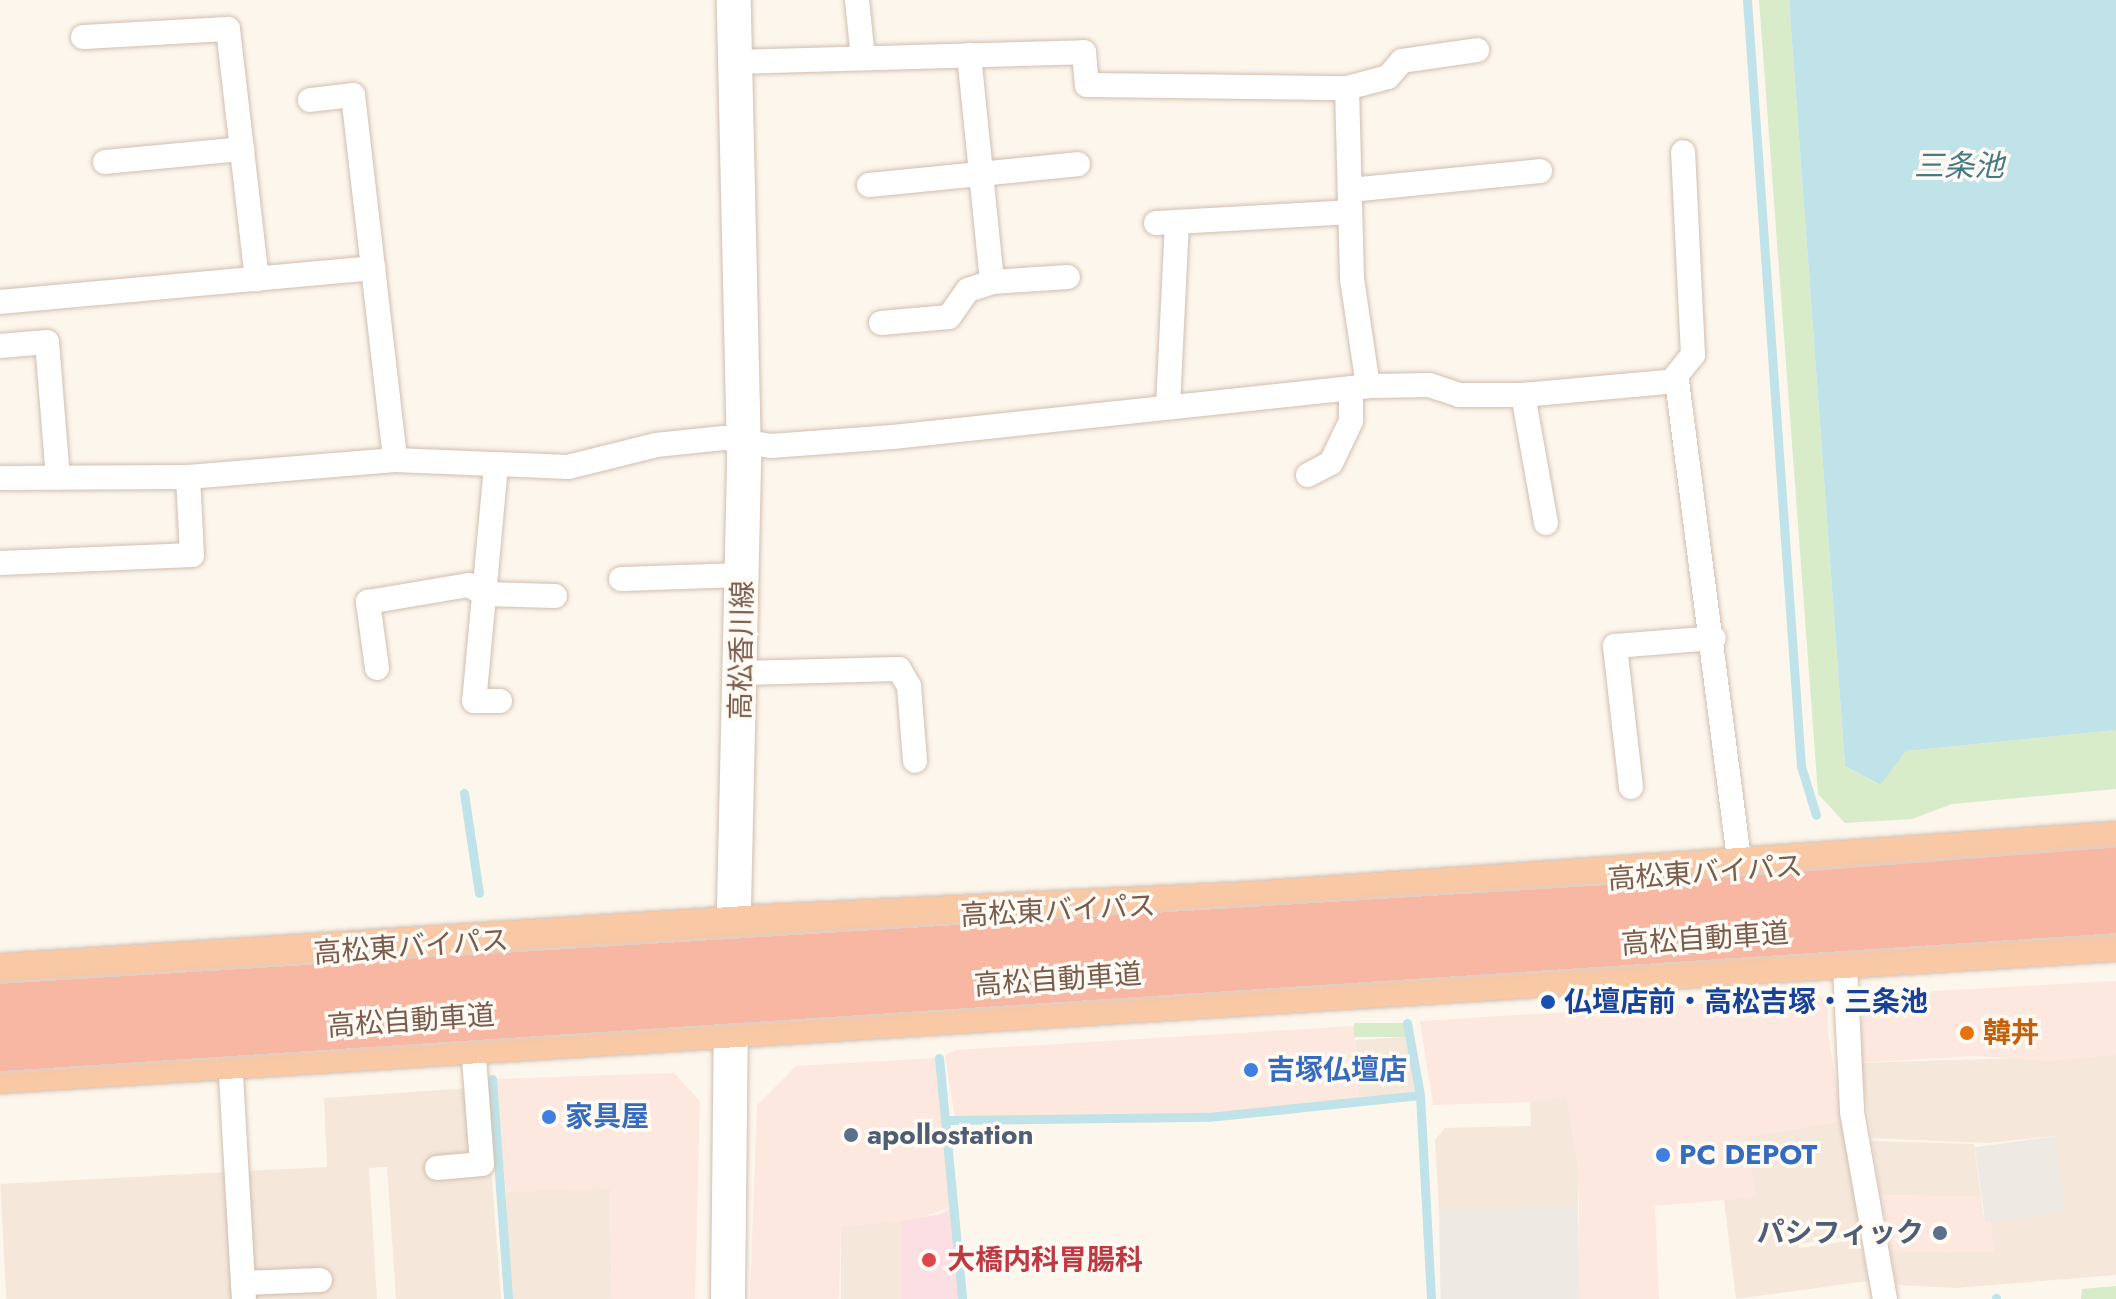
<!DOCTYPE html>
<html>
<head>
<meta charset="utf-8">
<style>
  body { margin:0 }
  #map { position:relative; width:2116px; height:1299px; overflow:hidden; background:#fdf6ec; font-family:Jost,"Noto Sans JP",sans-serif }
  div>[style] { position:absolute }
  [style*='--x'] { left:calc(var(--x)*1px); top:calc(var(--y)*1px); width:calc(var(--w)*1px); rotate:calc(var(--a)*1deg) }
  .residential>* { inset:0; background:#f5e8da; transform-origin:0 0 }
  .commercial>* { inset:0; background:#fde8e0 }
  .industrial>* { inset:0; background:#efe9e4; transform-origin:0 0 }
  .medical>* { inset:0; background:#fbdfe3 }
  .green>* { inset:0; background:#d8ecc9; transform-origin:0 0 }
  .water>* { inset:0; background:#bfe3e8 }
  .stream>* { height:9px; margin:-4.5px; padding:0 4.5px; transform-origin:4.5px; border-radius:4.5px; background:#bfe3e8 }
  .roads { filter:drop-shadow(0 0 2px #d1beb0) drop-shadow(0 0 2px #d1beb0) }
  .minor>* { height:24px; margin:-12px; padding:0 12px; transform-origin:12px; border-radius:12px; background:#fff }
  .secondary>* { height:34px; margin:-17px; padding:0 17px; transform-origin:17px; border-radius:17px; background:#fff }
  .trunk>* { height:40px; margin:-20px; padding:0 20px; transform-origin:20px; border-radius:20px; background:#f9c8a4 }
  .bridges { filter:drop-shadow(0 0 2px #dad1cd) drop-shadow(0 0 2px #dad1cd) }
  .motorway-bridge>* { height:44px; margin:-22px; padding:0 22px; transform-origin:22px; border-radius:22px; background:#f7b7a3 }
  .dots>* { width:22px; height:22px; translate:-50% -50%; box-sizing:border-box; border:4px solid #fffaf3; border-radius:50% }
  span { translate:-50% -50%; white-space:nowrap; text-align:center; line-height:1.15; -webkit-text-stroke:7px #fffaf3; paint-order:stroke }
  .street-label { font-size:28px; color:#7a5c4d }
  .transit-label { font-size:28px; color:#164399; font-weight:700 }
  .left { translate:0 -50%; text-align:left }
  .food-label { font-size:28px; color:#c56008; font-weight:700 }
  .shop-label { font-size:28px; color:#366cbe; font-weight:700 }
  .service-label { font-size:28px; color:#4e5e75; font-weight:700 }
  .right { translate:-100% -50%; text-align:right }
  .health-label { font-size:28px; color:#be3a42; font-weight:700 }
  .water-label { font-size:30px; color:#437c86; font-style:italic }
</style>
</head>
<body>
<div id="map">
  <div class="residential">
    <i style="clip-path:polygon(1405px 1037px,1417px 1093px,1359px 1099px,1355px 1040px)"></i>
    <i style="clip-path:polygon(2116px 1055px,2116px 1275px,1956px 1288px,1896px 1285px,1891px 1251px,1993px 1252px,1990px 1215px,2015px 1216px,2055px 1136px,1987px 1143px,1872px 1138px,1860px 1063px)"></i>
    <i style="clip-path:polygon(485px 1087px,501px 1299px,396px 1299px,387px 1167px,369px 1168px,377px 1299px,250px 1299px,245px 1171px,327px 1167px,324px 1098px)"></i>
    <i style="clip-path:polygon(1567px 1095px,1579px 1173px,1578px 1206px,1439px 1213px,1435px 1140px,1445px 1128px,1531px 1126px,1530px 1102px)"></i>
    <i style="clip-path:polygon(1842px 1121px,1860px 1235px,1799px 1244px,1799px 1248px,1861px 1239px,1868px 1281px,1736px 1299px,1724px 1200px,1756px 1196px,1744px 1137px)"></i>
    <i style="clip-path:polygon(1872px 1141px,1974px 1144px,1981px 1197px,1881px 1195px)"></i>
    <i style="left:228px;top:1172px;width:127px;height:228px;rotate:87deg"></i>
    <i style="left:610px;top:1188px;width:111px;height:104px;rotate:89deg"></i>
    <i style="left:902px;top:1221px;width:78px;height:61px;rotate:90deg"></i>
  </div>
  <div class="commercial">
    <i style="clip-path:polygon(2116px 981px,2116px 1055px,2048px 1061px,1973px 1056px,1860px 1063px,1864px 995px)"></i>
    <i style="clip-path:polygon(1828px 996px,1828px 1033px,1842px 1121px,1745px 1137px,1756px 1197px,1655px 1206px,1659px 1299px,1579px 1299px,1579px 1173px,1567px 1096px,1532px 1102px,1433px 1105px,1420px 1021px)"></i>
    <i style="clip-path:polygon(1354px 1026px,1359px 1099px,1208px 1116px,955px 1118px,945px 1055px,956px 1050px)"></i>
    <i style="clip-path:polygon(937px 1058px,952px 1207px,915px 1220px,841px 1227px,839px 1299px,750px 1299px,757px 1105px,796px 1066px)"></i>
    <i style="clip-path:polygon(674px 1073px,700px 1101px,695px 1299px,612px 1299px,610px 1189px,506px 1192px,495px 1079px)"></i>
    <i style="clip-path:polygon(1881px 1195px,1981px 1197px,1983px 1215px,1990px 1215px,1994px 1252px,1891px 1251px)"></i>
  </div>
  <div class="industrial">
    <i style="left:2055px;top:1136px;width:76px;height:81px;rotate:82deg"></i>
    <i style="left:1578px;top:1206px;width:93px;height:139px;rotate:89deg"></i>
  </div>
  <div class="medical">
    <i style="clip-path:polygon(952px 1207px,960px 1299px,902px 1299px,902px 1221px,941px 1214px)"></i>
  </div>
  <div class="green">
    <i style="clip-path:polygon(1759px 0,1789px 0,1845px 766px,1879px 785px,1906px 751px,2116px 730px,2116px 789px,1952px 804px,1912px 819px,1845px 823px,1818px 794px)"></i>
    <i style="left:1405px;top:1023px;width:14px;height:51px;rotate:90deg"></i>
    <i style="clip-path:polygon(2116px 1286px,2116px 1299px,2081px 1299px,2082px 1289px)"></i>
  </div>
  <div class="water">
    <i style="clip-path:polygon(1789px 0,2116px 0,2116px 730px,1906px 751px,1880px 785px,1845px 766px)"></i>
  </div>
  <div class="stream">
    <i style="--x:1747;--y:0;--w:768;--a:85.97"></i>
    <i style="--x:1801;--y:766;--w:51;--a:73"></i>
    <i style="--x:464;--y:793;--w:101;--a:81.5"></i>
    <i style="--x:1407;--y:1023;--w:73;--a:79.8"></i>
    <i style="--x:1420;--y:1095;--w:204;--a:86.9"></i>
    <i style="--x:939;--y:1058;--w:242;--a:84.5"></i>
    <i style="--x:492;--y:1079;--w:221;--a:85.8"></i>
    <i style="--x:949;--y:1120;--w:259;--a:-0.7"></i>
    <i style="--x:1208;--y:1117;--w:213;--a:-5.9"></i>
    <i style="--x:1996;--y:1298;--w:1;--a:90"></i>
  </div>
  <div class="roads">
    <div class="minor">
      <i style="--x:857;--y:0;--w:58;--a:84.1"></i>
      <i style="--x:83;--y:37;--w:145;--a:-3.2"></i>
      <i style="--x:228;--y:29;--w:252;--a:83.4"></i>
      <i style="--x:969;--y:55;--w:228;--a:84.2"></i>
      <i style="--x:735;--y:62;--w:349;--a:-1.6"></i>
      <i style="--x:1084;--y:52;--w:33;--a:85"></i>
      <i style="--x:1087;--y:85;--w:260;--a:0.7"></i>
      <i style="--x:1347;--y:88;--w:191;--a:88.5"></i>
      <i style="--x:1352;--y:279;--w:108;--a:81.5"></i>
      <i style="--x:1347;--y:88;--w:42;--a:-15"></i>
      <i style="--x:1388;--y:77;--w:21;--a:-49"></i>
      <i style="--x:1402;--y:61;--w:76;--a:-8.3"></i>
      <i style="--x:310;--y:100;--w:43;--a:-6.6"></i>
      <i style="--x:353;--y:95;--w:367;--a:83.4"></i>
      <i style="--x:105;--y:162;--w:138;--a:-5.4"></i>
      <i style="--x:869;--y:185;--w:210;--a:-5.7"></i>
      <i style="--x:1350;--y:190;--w:191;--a:-5.7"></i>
      <i style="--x:1156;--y:223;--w:194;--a:-3.2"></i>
      <i style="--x:0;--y:302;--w:375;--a:-5.2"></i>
      <i style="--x:881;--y:323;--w:68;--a:-5"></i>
      <i style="--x:949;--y:317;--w:33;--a:-55"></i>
      <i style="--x:968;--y:290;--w:25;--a:-18"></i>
      <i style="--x:992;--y:282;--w:76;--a:-3.8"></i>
      <i style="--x:0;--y:346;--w:47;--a:-4.9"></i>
      <i style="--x:47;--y:342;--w:136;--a:85.4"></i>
      <i style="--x:1671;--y:382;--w:35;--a:-51"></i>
      <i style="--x:1693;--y:355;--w:203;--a:-92.8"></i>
      <i style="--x:1523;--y:395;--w:130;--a:79.8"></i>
      <i style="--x:1168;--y:406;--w:184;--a:-87.2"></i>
      <i style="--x:496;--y:466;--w:236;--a:95.3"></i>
      <i style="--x:474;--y:701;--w:26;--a:0"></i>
      <i style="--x:1308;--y:475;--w:26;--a:-28"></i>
      <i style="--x:1331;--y:463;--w:47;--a:-64.5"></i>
      <i style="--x:1351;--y:421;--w:33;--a:-90"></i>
      <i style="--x:0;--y:478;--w:188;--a:-0.3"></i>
      <i style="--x:188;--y:477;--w:208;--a:-4.7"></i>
      <i style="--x:395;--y:460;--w:173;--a:2.3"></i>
      <i style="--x:568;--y:467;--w:91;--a:-14"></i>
      <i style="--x:656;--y:445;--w:68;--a:-5.9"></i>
      <i style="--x:724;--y:438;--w:48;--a:9.7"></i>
      <i style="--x:771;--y:446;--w:122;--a:-4.2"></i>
      <i style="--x:893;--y:437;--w:478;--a:-6.1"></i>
      <i style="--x:1368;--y:386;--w:61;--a:-0.9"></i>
      <i style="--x:1429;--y:385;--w:32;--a:18"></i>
      <i style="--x:1459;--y:395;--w:64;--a:0"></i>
      <i style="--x:1523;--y:395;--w:155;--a:-5.2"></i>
      <i style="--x:1677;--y:381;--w:494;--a:82.6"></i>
      <i style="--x:0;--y:563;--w:192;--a:-2.4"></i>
      <i style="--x:192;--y:555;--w:78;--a:-92.9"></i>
      <i style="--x:621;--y:579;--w:122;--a:-1.9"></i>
      <i style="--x:377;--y:668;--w:67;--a:-97.8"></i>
      <i style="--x:368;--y:602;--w:102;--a:-9.6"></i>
      <i style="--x:469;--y:585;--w:17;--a:31"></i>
      <i style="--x:484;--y:594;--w:71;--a:1.6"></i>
      <i style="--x:742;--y:673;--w:157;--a:-1.5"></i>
      <i style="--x:899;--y:669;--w:20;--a:60"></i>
      <i style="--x:909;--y:686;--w:75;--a:85.4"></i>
      <i style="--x:1631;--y:787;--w:142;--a:-96.5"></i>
      <i style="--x:1615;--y:646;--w:99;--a:-4.6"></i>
      <i style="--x:1844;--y:946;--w:166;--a:87.2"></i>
      <i style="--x:1852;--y:1112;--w:190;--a:80"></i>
      <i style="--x:230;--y:1058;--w:241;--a:86.7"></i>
      <i style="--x:437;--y:1168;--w:45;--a:-5.1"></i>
      <i style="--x:482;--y:1164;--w:121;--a:-94.3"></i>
      <i style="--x:243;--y:1283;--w:77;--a:-2.2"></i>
    </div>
    <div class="secondary">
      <i style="--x:733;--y:951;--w:496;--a:-88.7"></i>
      <i style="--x:744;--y:455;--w:455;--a:-91.3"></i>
      <i style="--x:728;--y:1299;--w:296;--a:-89.4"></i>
    </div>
    <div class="trunk">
      <i style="--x:0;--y:974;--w:764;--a:-3.68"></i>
      <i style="--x:762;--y:925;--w:488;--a:-2.7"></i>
      <i style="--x:1249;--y:902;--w:869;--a:-3.96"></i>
      <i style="--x:0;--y:1073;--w:2120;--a:-3.57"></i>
    </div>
  </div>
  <div class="bridges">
    <div class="motorway-bridge">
      <i style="--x:0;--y:1006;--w:1712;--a:-3.52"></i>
      <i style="--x:1709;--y:901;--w:408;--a:-4.4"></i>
      <i style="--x:0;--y:1049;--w:2120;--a:-3.73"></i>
    </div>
  </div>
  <div class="dots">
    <i style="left:1548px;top:1002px;background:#1a4fb4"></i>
    <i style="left:1967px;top:1033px;background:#e8710a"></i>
    <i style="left:1251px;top:1070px;background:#3f7fe0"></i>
    <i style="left:549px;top:1117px;background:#3f7fe0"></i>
    <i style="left:851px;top:1135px;background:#5c6f8a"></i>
    <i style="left:1663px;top:1155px;background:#3f7fe0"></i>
    <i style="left:1940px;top:1233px;background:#5c6f8a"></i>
    <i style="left:929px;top:1260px;background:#e0444e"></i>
  </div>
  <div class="street-label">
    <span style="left:742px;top:650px;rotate:-89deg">高松香川線</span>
    <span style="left:1705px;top:873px;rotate:-4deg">高松東バイパス</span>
    <span style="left:1058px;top:911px;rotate:-3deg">高松東バイパス</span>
    <span style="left:1705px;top:939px;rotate:-4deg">高松自動車道</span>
    <span style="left:411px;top:947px;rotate:-4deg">高松東バイパス</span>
    <span style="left:1058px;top:980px;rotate:-4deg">高松自動車道</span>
    <span style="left:411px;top:1021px;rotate:-4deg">高松自動車道</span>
  </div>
  <div class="transit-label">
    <span class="left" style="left:1564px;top:1002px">仏壇店前・高松吉塚・三条池</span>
  </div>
  <div class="food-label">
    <span class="left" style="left:1983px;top:1033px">韓丼</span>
  </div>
  <div class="shop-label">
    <span class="left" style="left:1267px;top:1070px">吉塚仏壇店</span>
    <span class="left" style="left:565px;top:1117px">家具屋</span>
    <span class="left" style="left:1679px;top:1155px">PC DEPOT</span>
  </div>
  <div class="service-label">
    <span class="left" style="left:867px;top:1135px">apollostation</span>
    <span class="right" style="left:1924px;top:1233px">パシフィック</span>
  </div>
  <div class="health-label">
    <span class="left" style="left:947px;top:1260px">大橋内科胃腸科</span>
  </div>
  <div class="water-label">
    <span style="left:1959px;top:166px">三条池</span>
  </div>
</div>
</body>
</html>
